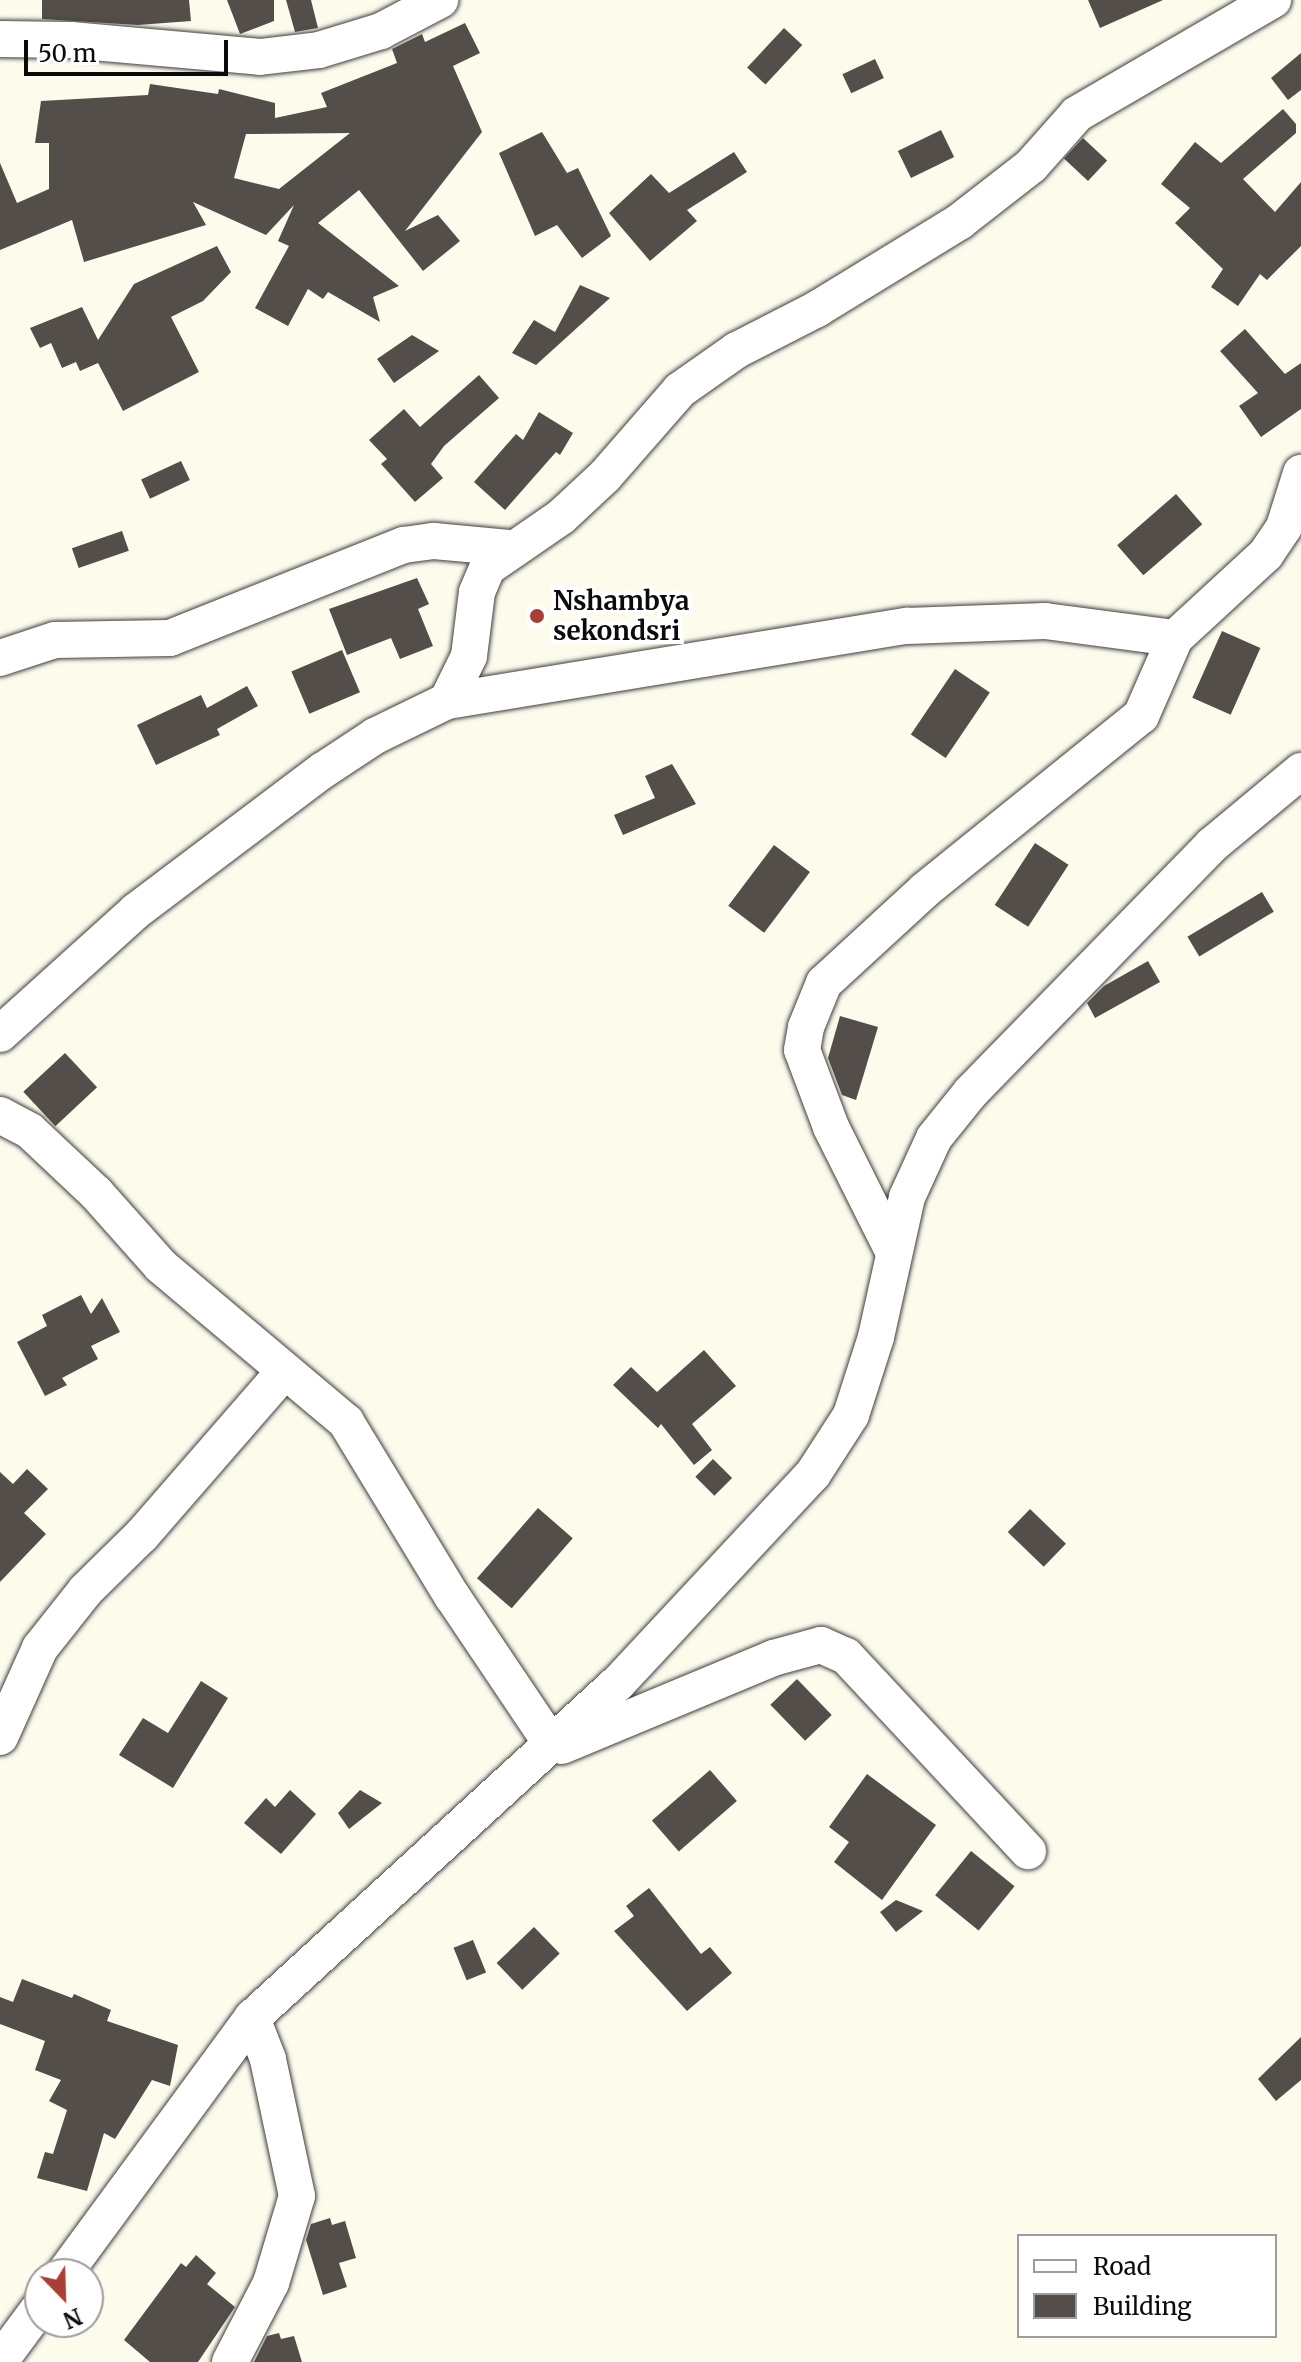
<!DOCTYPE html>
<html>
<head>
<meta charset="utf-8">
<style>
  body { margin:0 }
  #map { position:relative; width:1301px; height:2362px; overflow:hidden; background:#fdfbec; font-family:Merriweather,serif }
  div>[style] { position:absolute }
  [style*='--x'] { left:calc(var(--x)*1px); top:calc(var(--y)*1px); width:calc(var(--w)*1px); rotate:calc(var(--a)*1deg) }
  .building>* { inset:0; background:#534e49; transform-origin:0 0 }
  .roads { filter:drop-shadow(0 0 2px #3e3e3e) drop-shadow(0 0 2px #3e3e3e) }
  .minor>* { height:36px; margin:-18px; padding:0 18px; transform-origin:18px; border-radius:18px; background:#fff }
  .dots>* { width:22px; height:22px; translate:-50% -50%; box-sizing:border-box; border:4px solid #fff; border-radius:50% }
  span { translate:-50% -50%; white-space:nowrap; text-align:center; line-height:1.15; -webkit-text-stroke:8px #fff; paint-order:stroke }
  .poi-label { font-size:26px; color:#0b0b0b; font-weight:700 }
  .left { translate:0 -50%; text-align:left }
  .legend { position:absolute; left:1017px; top:2234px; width:260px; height:104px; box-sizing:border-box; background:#fff; border:2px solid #9d9d9d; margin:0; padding:10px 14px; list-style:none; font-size:24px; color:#0b0b0b }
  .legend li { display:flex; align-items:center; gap:16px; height:40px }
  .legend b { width:40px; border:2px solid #9d9d9d }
  .north { position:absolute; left:24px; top:2258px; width:80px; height:80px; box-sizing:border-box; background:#fff; border:2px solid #9d9d9d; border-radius:50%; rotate:157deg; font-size:22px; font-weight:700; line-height:32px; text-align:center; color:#0b0b0b }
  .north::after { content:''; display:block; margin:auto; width:28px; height:36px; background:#aa3d34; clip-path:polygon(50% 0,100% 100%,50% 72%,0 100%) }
  .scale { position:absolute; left:24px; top:40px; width:204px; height:36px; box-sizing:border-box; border:4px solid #0b0b0b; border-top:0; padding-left:10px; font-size:24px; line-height:28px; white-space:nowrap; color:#0b0b0b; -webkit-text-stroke:6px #fff; paint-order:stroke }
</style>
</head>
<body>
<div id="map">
  <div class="building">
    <i style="clip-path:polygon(42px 0,189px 0,191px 21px,138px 25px,42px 19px)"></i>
    <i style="clip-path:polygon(227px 0,274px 0,274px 21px,240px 34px)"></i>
    <i style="clip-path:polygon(286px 0,311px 0,318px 28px,295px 32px)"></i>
    <i style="clip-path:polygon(1088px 0,1163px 0,1100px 28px)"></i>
    <i style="clip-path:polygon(evenodd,465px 23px,480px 53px,453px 66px,482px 132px,405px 231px,438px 215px,460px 241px,423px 271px,359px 190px,318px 223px,399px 286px,373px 297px,380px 322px,328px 292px,323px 299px,308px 289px,288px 326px,255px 308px,289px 246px,278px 241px,294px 205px,266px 235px,193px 202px,206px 225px,84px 262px,72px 220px,0 250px,0 163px,17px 203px,49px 189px,49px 143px,35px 143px,41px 101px,148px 95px,150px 84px,218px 94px,219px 89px,275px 103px,275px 118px,327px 107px,321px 93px,397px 63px,392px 49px,422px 34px,425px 42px,465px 23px,350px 133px,279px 189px,234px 178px,246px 134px,350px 133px)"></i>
    <i style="left:784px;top:28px;width:25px;height:54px;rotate:43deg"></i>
    <i style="clip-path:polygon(1301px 53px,1301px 90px,1288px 100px,1271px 78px)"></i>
    <i style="left:875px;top:59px;width:21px;height:36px;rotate:65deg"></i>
    <i style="clip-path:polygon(1283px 109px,1296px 124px,1296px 133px,1243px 179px,1275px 212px,1301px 182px,1301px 246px,1267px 280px,1260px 274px,1238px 306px,1211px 287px,1223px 269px,1175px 223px,1190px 208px,1161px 184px,1195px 142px,1221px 163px)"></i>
    <i style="left:941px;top:130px;width:30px;height:48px;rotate:64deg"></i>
    <i style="clip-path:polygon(542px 132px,567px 173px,578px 168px,611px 236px,582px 258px,557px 225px,535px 236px,499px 153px)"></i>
    <i style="left:1083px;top:138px;width:33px;height:28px;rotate:43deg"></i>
    <i style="clip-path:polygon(734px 152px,747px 172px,687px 210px,697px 221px,650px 261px,609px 213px,651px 174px,669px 193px)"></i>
    <i style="clip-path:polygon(217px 246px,231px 272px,203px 301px,171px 317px,199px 372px,123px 411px,98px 363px,80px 371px,76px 362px,62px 368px,51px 343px,40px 348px,30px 328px,82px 307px,98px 340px,134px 284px)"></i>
    <i style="clip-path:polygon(580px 285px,610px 298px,536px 365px,512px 353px,534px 320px,555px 332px)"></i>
    <i style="clip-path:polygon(1245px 329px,1285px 374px,1301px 363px,1301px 409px,1261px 437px,1239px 406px,1258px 393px,1220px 351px)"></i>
    <i style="clip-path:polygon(412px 335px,439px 351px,394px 383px,377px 359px)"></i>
    <i style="clip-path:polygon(479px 375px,499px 398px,444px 446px,431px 464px,443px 478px,415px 502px,381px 464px,387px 459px,369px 440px,404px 409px,420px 427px)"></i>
    <i style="clip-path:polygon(539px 412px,573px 433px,560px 455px,556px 452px,505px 510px,474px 482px,516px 434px,523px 440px)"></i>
    <i style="left:181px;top:461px;width:21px;height:44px;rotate:65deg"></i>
    <i style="left:1176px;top:494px;width:40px;height:78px;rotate:49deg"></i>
    <i style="left:122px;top:531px;width:21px;height:53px;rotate:71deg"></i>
    <i style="clip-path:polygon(417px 578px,429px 604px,418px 609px,433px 646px,400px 659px,391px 638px,347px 655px,329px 609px)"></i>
    <i style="left:1222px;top:631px;width:42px;height:73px;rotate:24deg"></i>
    <i style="left:342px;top:650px;width:46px;height:55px;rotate:67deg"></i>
    <i style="left:955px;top:669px;width:42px;height:79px;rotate:34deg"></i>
    <i style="clip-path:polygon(247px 686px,258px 706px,217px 729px,220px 735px,156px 765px,137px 725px,201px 695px,207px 708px)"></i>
    <i style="clip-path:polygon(672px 764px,696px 804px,623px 835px,614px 815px,655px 798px,645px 776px)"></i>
    <i style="left:1035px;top:843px;width:40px;height:74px;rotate:33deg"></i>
    <i style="left:774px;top:845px;width:45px;height:76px;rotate:37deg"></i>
    <i style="left:1262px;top:892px;width:23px;height:87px;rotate:59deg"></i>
    <i style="clip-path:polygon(1148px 961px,1160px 982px,1095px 1018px,1087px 1003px,1104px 986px)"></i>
    <i style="clip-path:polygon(840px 1016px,878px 1027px,856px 1100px,842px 1095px,828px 1058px)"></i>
    <i style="left:65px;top:1053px;width:47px;height:57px;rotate:47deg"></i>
    <i style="clip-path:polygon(81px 1295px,91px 1314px,102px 1298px,120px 1332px,91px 1346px,98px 1359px,62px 1378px,67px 1385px,45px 1396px,17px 1342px,47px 1326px,42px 1315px)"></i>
    <i style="clip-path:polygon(704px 1350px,736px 1386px,692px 1424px,712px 1450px,694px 1465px,661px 1424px,658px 1428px,613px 1385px,631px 1367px,657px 1392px)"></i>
    <i style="left:713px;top:1459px;width:27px;height:25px;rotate:45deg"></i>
    <i style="clip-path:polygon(27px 1469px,48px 1489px,24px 1513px,46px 1534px,0 1582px,0 1472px,13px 1484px)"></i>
    <i style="left:538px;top:1508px;width:46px;height:93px;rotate:41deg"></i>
    <i style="left:1030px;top:1509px;width:50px;height:32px;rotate:44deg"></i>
    <i style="left:797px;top:1679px;width:50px;height:37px;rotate:46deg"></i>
    <i style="clip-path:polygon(201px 1681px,228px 1698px,173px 1788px,119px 1755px,143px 1718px,168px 1733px)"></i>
    <i style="left:710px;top:1770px;width:41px;height:77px;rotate:49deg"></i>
    <i style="clip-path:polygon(867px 1774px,936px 1825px,882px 1900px,834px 1862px,849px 1842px,829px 1827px)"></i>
    <i style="clip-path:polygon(290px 1790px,316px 1814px,281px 1854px,244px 1823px,266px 1798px,275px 1807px)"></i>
    <i style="clip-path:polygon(360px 1790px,382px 1803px,349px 1829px,338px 1813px)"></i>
    <i style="left:971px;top:1851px;width:56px;height:57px;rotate:39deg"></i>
    <i style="clip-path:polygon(649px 1888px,701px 1954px,710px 1947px,732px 1973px,687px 2011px,614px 1931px,634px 1916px,626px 1906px)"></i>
    <i style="clip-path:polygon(896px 1900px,923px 1911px,896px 1932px,880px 1912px)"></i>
    <i style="left:534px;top:1927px;width:37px;height:52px;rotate:46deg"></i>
    <i style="left:473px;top:1940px;width:35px;height:21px;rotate:68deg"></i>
    <i style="clip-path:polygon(22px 1979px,72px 1998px,74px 1994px,111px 2010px,107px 2021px,178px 2045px,170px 2086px,152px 2080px,115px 2139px,104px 2133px,87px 2191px,37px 2178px,45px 2152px,53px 2154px,67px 2110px,49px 2101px,61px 2080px,35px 2070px,45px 2041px,0 2024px,0 1997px,13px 2002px)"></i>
    <i style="clip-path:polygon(1301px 2037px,1301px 2080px,1276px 2101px,1258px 2079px)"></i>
    <i style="clip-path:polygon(330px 2218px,332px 2225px,345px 2221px,356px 2258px,339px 2263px,347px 2287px,323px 2295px,306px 2240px,311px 2224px)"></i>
    <i style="clip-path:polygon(196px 2255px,216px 2273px,207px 2284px,235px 2307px,198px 2362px,150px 2362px,124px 2340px,181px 2263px,186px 2267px)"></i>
    <i style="clip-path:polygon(279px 2333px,281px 2339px,294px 2336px,302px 2362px,254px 2362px,267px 2336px)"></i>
  </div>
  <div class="roads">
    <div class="minor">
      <i style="--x:0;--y:39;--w:71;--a:0.8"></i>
      <i style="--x:71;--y:40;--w:190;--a:5.1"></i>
      <i style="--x:260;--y:57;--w:59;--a:-6.8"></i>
      <i style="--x:319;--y:50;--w:65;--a:-17"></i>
      <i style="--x:381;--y:31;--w:67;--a:-27.7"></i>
      <i style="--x:0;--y:658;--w:58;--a:-18.1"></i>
      <i style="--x:55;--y:640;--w:115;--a:-1"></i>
      <i style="--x:170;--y:638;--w:252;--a:-21.7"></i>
      <i style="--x:404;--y:545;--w:30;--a:-8"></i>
      <i style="--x:434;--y:541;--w:75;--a:5.3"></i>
      <i style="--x:447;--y:701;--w:466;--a:-9.3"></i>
      <i style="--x:907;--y:626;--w:138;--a:-2.1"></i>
      <i style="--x:1045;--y:621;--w:131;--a:7.5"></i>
      <i style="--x:0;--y:1034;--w:183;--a:-42.1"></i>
      <i style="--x:136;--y:911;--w:233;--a:-37"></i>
      <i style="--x:322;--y:771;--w:64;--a:-33.4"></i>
      <i style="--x:375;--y:736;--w:80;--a:-25.9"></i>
      <i style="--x:447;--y:701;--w:50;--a:-63.9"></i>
      <i style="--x:469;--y:656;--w:64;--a:-82.9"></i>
      <i style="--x:477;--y:592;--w:26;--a:-67"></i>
      <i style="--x:487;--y:568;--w:90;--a:-34.6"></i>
      <i style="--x:561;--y:517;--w:60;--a:-43"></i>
      <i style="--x:605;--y:476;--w:114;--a:-48.9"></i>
      <i style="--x:680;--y:390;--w:70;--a:-35.1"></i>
      <i style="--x:737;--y:350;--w:90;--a:-27.1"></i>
      <i style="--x:817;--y:309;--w:167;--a:-31.5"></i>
      <i style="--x:959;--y:222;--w:91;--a:-37.9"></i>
      <i style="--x:1031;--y:166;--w:69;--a:-48.5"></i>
      <i style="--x:1077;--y:114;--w:227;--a:-30.2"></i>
      <i style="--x:0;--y:1115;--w:34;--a:28"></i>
      <i style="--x:30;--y:1131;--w:91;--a:43.2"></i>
      <i style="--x:96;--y:1193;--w:98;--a:48.3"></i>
      <i style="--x:161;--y:1266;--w:242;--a:40.1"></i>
      <i style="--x:346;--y:1422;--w:204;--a:58.7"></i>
      <i style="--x:452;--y:1596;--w:179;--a:56.1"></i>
      <i style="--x:894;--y:1253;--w:141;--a:-116.6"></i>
      <i style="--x:831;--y:1127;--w:82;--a:-110.6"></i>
      <i style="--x:802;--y:1050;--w:23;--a:-80"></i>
      <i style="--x:806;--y:1027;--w:48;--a:-67.8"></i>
      <i style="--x:824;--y:983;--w:137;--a:-42.6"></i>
      <i style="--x:925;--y:890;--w:277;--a:-38.9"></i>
      <i style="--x:1141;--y:716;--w:85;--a:-66.4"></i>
      <i style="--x:1175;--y:638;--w:124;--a:-42.7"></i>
      <i style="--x:1266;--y:554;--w:32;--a:-56"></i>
      <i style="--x:1284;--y:527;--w:57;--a:-72.5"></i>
      <i style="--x:0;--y:1737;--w:98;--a:-65.8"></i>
      <i style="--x:40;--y:1648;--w:74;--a:-51.6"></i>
      <i style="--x:86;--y:1590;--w:78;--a:-44.5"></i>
      <i style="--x:142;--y:1535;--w:215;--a:-49"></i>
      <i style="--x:562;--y:1746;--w:229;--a:-22.6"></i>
      <i style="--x:773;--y:1658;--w:50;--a:-15.2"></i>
      <i style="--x:821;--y:1645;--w:27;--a:24"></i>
      <i style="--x:846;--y:1656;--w:267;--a:47"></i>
      <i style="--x:64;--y:2274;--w:318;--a:-53.7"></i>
      <i style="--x:252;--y:2018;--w:495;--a:-42.5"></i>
      <i style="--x:617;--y:1684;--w:287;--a:-47"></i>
      <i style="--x:813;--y:1474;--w:70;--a:-57.2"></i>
      <i style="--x:851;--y:1415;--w:82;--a:-72.2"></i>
      <i style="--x:876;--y:1337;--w:143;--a:-77.5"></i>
      <i style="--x:907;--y:1197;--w:65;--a:-65.4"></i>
      <i style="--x:934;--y:1138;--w:59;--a:-51.2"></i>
      <i style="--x:971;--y:1092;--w:345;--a:-45.7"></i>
      <i style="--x:1212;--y:845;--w:116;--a:-39.7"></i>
      <i style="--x:0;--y:2361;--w:67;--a:-53.5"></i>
      <i style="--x:230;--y:2362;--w:89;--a:-62.6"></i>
      <i style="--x:271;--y:2283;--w:91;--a:-73.4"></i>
      <i style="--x:297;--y:2196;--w:140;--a:-102"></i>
      <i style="--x:268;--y:2059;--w:44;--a:-111.3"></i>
    </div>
  </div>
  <div class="dots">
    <i style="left:537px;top:616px;background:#aa3d34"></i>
  </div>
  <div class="poi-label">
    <span class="left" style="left:553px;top:616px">Nshambya<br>sekondsri</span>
  </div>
  <ul class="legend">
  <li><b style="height:10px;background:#fff"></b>Road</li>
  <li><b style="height:22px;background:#534e49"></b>Building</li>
  </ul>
  <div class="north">N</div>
  <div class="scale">50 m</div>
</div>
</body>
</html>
